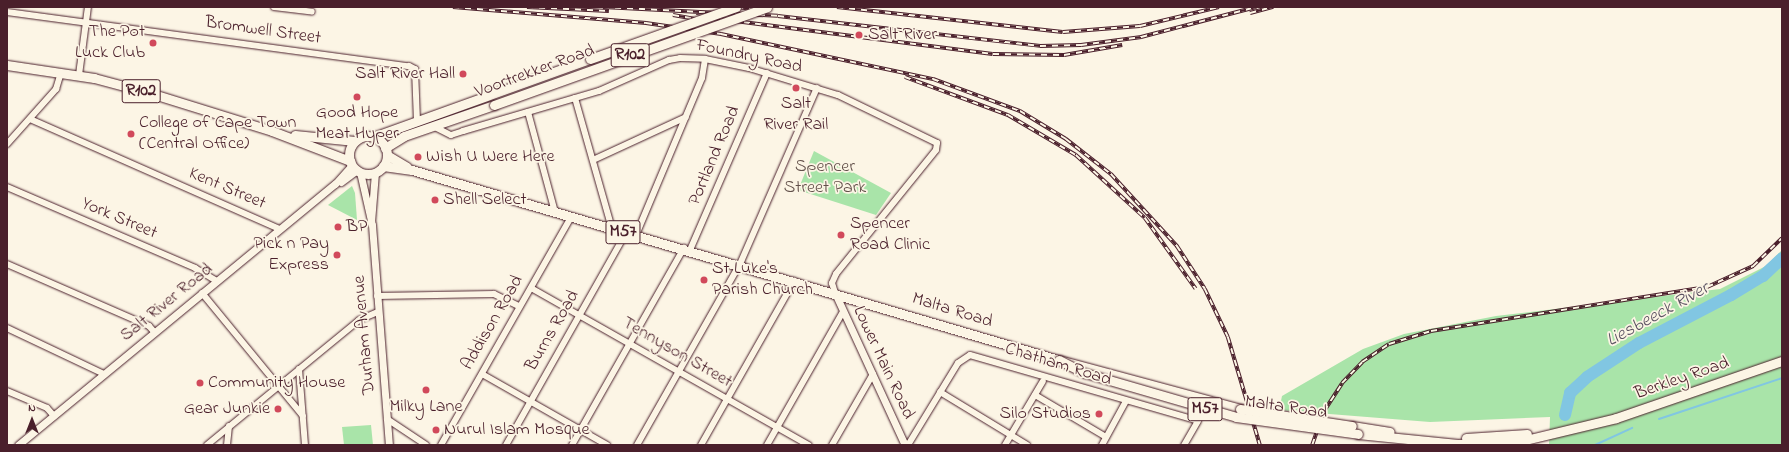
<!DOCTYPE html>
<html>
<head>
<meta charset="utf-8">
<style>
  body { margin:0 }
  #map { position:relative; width:1789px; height:452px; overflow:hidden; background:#fcf5e5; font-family:"Indie Flower",sans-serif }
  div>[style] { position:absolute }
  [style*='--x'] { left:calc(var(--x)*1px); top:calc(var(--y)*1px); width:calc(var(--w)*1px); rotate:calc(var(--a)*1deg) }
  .green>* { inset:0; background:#a9e4a9 }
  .stream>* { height:2px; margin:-1px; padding:0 1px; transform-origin:1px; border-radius:1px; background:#81c6e2 }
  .river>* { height:12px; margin:-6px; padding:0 6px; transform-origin:6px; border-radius:6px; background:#81c6e2 }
  .roads { filter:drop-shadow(0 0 1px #4a1f2b) drop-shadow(0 0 1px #4a1f2b) }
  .minor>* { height:6px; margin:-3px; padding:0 3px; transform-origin:3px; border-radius:3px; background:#fcf5e5 }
  .tertiary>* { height:7px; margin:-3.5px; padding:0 3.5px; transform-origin:3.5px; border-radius:3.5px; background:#fcf5e5 }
  .primary>* { height:9px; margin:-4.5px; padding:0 4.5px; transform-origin:4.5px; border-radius:4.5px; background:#fcf5e5 }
  .primary>.ring { margin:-4.5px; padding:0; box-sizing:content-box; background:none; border:9px solid #fcf5e5; border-radius:50% }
  .rail>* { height:3.5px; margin-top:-1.75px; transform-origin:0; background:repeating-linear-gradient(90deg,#fcf5e5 0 6px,#4a1f2b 0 12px); box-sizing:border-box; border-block:1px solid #4a1f2b }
  .bridges { filter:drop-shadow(0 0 1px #4a1f2b) drop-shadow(0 0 1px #4a1f2b) }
  .primary-bridge>* { height:9px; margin:-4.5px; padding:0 4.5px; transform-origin:4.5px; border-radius:4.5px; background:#fcf5e5 }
  .dots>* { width:11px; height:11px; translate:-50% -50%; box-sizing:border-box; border:2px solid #fcf5e5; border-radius:50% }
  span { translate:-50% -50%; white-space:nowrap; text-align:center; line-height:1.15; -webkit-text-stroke:3.5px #fcf5e5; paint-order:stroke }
  .shield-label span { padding:1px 3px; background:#fcf5e5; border:1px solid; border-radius:3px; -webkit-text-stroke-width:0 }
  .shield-label { font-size:17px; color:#4a1f2b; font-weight:700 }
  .street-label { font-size:18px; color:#4a1f2b }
  .poi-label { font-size:18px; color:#4a1f2b }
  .right { translate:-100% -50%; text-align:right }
  .left { translate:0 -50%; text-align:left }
  .park-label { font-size:18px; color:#62504a }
  .water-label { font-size:19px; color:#5a5162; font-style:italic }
  .frame { position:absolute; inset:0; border:8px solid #4a1f2b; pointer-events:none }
  .north { position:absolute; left:12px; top:400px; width:40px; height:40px; -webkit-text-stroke:3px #fcf5e5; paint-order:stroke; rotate:0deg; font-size:11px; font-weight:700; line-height:16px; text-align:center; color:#4a1f2b }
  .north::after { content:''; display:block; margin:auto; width:14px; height:18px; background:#4a1f2b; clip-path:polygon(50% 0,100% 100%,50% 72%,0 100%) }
</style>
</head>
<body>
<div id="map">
  <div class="green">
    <i style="clip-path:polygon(814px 151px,891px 193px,876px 215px,798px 190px)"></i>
    <i style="clip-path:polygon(352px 186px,355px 193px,357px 220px,328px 205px)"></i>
    <i style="clip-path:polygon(1782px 250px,1782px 445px,1549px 445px,1550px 417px,1430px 422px,1279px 410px,1282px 396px,1363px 349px,1404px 334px,1496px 316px,1720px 289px,1766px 266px)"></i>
    <i style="clip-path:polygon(371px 425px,373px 445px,344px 445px,342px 427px)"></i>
  </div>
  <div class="stream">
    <i style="--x:1659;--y:419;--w:130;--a:-18.4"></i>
    <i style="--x:1595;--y:445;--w:41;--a:-24.7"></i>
  </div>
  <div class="river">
    <i style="--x:1565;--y:415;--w:23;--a:-77"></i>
    <i style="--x:1570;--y:393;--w:23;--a:-43"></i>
    <i style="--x:1587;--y:377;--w:62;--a:-33.2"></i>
    <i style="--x:1639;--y:343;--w:104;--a:-27.6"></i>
    <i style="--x:1731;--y:295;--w:37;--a:-31"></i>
    <i style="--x:1763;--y:276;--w:26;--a:-43"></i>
  </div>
  <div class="roads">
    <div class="minor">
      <i style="--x:274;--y:7;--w:38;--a:7"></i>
      <i style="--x:7;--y:12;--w:406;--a:7.7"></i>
      <i style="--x:409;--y:66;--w:7;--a:27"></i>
      <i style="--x:415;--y:69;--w:52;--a:87.8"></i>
      <i style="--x:79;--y:75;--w:69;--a:-82.5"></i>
      <i style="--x:575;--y:98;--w:136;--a:74.2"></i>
      <i style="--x:528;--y:112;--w:104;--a:74.9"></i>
      <i style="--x:30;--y:119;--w:272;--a:23.8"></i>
      <i style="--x:433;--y:126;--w:20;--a:27"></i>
      <i style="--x:451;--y:135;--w:13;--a:-18"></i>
      <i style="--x:463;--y:131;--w:142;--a:-16.4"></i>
      <i style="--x:599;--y:91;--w:77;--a:-23.9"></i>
      <i style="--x:669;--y:60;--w:11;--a:-10"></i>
      <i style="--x:680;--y:58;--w:25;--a:2"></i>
      <i style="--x:705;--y:59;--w:45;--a:11.6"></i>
      <i style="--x:749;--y:68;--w:93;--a:16.9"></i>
      <i style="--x:838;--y:95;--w:110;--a:25.9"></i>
      <i style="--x:937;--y:143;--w:7;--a:98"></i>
      <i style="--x:936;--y:150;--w:159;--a:128.9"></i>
      <i style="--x:836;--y:274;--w:10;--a:114"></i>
      <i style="--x:832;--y:283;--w:10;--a:73"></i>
      <i style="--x:7;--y:144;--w:74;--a:-48.3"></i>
      <i style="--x:56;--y:89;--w:17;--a:-73"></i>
      <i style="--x:593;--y:160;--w:102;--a:-24.8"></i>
      <i style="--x:7;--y:187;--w:205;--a:23.3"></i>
      <i style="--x:195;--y:268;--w:26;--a:31"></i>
      <i style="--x:636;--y:235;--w:170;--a:-67.2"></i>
      <i style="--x:702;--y:78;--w:19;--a:-81"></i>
      <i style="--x:690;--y:250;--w:193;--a:-66.5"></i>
      <i style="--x:7;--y:264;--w:155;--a:23.6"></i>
      <i style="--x:149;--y:326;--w:9;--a:49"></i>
      <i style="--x:531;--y:288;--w:319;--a:29.5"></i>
      <i style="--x:202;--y:293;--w:159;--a:50.6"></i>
      <i style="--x:377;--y:296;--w:117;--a:-1"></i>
      <i style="--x:494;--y:294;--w:28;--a:26"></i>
      <i style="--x:7;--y:328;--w:107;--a:25.4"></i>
      <i style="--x:299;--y:369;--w:76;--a:85.5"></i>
      <i style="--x:482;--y:374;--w:144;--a:29.6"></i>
      <i style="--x:7;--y:391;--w:43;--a:23"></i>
      <i style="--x:47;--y:408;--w:11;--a:49"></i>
      <i style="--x:940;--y:392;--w:102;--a:31.3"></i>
      <i style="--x:1035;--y:395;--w:82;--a:30.6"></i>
      <i style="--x:387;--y:419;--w:47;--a:33.7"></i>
      <i style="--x:207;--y:445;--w:197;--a:-39.4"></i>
      <i style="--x:359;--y:320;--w:21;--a:-23"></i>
      <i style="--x:227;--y:445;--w:19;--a:-84"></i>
      <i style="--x:441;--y:445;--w:262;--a:-60.3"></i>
      <i style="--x:506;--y:445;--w:244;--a:-60.5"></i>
      <i style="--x:572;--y:445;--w:227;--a:-60.4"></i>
      <i style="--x:637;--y:445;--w:208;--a:-60.4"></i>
      <i style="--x:740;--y:264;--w:192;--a:-66.4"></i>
      <i style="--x:701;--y:445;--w:189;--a:-60.4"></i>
      <i style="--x:767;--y:445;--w:153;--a:-60.3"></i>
      <i style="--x:832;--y:445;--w:82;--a:-60"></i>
      <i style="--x:908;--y:445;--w:96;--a:-58.6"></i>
      <i style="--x:958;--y:363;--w:14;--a:-34"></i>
      <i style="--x:970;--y:355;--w:237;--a:16.1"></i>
      <i style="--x:1198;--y:421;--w:28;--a:120"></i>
      <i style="--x:1005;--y:445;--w:74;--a:-59.3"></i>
      <i style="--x:1102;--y:445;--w:50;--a:-61.4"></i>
    </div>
    <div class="tertiary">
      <i style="--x:360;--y:172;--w:54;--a:77.2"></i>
      <i style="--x:372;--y:225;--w:221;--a:85.6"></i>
      <i style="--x:341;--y:182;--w:20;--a:-37"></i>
      <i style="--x:371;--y:222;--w:50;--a:-85.4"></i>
      <i style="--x:835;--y:293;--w:167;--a:65.3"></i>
      <i style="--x:18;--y:445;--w:411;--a:-39.5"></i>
      <i style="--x:335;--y:184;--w:25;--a:-48"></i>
    </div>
    <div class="primary">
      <i style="--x:7;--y:65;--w:88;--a:8.5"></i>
      <i style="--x:94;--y:78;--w:58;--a:15"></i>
      <i style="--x:150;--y:93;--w:128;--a:17.3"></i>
      <i style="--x:272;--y:131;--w:84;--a:21"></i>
      <i style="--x:295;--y:135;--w:60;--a:5.7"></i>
      <i class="ring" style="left:349px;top:136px;width:29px;height:29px"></i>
      <i style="--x:373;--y:137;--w:231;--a:-19.8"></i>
      <i style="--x:385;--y:148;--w:22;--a:-32"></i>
      <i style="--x:404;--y:136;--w:95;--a:-19"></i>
      <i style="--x:387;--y:155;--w:23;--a:31"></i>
      <i style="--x:383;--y:166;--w:29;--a:8"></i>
      <i style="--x:412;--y:170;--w:674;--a:16.37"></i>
      <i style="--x:1059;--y:360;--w:188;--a:15.1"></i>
      <i style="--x:1352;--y:426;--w:38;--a:9"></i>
      <i style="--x:1358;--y:434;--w:100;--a:5.7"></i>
      <i style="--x:1458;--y:444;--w:59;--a:-1.9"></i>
      <i style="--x:1517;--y:442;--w:102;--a:-13.6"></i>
      <i style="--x:1616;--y:418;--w:176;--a:-19"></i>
      <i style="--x:1466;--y:438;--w:61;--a:-3.8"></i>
    </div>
  </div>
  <div class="rail">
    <i style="--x:453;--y:7;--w:194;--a:4.7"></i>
    <i style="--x:646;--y:23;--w:76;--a:8.3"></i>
    <i style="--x:721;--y:34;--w:217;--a:12"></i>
    <i style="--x:933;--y:79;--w:93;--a:20.2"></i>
    <i style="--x:1020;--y:111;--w:54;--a:31.3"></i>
    <i style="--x:1066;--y:139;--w:57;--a:37.9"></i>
    <i style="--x:1111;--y:174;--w:98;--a:47.5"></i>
    <i style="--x:1177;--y:246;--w:51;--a:56.9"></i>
    <i style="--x:1205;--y:289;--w:53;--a:64.4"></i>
    <i style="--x:1228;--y:337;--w:113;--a:73.5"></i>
    <i style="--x:527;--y:7;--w:82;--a:2.8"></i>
    <i style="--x:603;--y:7;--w:175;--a:2.9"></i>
    <i style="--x:778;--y:16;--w:264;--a:6.5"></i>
    <i style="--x:1040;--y:46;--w:41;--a:-1.4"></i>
    <i style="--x:1081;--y:45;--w:61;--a:-7.6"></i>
    <i style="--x:1141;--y:37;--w:119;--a:-14.6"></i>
    <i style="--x:737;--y:7;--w:24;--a:7"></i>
    <i style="--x:837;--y:7;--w:227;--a:6.3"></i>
    <i style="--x:1063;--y:32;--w:77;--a:-4.5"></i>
    <i style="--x:1140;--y:26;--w:81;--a:-13.5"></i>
    <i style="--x:1250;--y:13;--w:24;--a:-15"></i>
    <i style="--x:673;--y:15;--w:28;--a:10"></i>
    <i style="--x:696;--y:16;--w:299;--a:7.3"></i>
    <i style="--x:993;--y:54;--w:71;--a:0.8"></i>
    <i style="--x:1064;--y:55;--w:59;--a:-9.8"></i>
    <i style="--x:905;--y:77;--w:110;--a:20.3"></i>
    <i style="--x:1008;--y:115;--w:79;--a:30.5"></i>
    <i style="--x:1076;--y:155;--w:93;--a:42.4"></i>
    <i style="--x:1145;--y:218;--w:87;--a:54.3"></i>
    <i style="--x:1312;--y:445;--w:36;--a:-71"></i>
    <i style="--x:1324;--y:411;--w:33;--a:-57"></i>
    <i style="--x:1342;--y:383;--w:29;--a:-46"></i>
    <i style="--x:1362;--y:362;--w:32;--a:-34"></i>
    <i style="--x:1389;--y:344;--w:44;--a:-17.2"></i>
    <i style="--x:1431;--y:331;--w:279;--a:-9.1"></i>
    <i style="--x:1707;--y:287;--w:51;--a:-24.5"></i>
    <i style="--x:1753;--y:266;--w:40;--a:-44"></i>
  </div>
  <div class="bridges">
    <div class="primary-bridge">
      <i style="--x:590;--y:59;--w:155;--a:-19.6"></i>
      <i style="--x:494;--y:105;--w:290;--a:-19.7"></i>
      <i style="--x:1059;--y:360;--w:29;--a:27"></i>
      <i style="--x:1085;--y:373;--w:157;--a:16.2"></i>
      <i style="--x:1236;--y:417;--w:123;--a:7.9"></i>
      <i style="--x:1240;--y:409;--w:113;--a:8.6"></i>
    </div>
  </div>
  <div class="dots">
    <i style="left:859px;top:35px;background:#d1495b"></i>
    <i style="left:153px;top:43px;background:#d1495b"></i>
    <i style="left:463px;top:74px;background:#d1495b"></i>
    <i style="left:796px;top:88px;background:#d1495b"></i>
    <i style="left:357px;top:97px;background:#d1495b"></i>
    <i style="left:131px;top:134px;background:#d1495b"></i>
    <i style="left:418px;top:157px;background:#d1495b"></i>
    <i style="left:435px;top:200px;background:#d1495b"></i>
    <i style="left:338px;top:227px;background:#d1495b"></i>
    <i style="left:841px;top:235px;background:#d1495b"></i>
    <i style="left:337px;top:255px;background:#d1495b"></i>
    <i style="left:704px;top:280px;background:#d1495b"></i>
    <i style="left:200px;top:383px;background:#d1495b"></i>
    <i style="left:426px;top:390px;background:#d1495b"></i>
    <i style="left:278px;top:409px;background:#d1495b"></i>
    <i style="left:1099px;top:414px;background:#d1495b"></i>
    <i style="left:436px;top:430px;background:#d1495b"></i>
  </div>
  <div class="shield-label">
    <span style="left:630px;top:55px">R102</span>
    <span style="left:141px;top:91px">R102</span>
    <span style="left:623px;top:232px">M57</span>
    <span style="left:1205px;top:409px">M57</span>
  </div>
  <div class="street-label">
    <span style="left:263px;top:31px;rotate:8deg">Bromwell Street</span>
    <span style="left:749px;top:57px;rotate:12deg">Foundry Road</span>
    <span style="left:535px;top:72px;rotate:-20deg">Voortrekker Road</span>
    <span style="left:715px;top:156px;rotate:-67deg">Portland Road</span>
    <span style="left:227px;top:189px;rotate:23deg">Kent Street</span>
    <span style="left:119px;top:219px;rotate:23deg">York Street</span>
    <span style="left:167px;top:303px;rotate:-39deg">Salt River Road</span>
    <span style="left:952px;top:311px;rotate:17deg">Malta Road</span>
    <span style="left:493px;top:323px;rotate:-60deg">Addison Road</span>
    <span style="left:553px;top:331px;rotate:-60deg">Burns Road</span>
    <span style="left:365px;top:335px;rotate:-95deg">Durham Avenue</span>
    <span style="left:677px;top:353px;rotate:30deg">Tennyson Street</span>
    <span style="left:883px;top:363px;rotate:65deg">Lower Main Road</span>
    <span style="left:1058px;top:365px;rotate:17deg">Chatham Road</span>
    <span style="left:1682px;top:379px;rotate:-19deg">Berkley Road</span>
    <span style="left:1286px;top:408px;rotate:8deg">Malta Road</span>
  </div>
  <div class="poi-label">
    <span class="right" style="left:145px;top:43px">The Pot<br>Luck Club</span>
    <span class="left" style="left:868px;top:35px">Salt River</span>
    <span class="right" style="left:455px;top:74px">Salt River Hall</span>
    <span style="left:796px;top:115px">Salt<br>River Rail</span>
    <span style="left:357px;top:124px">Good Hope<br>Meat Hyper</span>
    <span class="left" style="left:139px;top:134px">College of Cape Town<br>(Central Office)</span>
    <span class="left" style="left:426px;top:157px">Wish U Were Here</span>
    <span class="left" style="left:443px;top:200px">Shell Select</span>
    <span class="left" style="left:850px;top:235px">Spencer<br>Road Clinic</span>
    <span class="left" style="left:346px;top:227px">BP</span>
    <span class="right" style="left:329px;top:255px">Pick n Pay<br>Express</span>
    <span class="left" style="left:712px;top:280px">St Luke's<br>Parish Church</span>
    <span class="left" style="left:208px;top:383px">Community House</span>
    <span style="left:426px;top:407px">Milky Lane</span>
    <span class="right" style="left:270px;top:409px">Gear Junkie</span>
    <span class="right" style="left:1091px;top:414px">Silo Studios</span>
    <span class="left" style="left:444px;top:430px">Nurul Islam Mosque</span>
  </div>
  <div class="park-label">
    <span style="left:825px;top:178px">Spencer<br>Street Park</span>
  </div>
  <div class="water-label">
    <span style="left:1658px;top:315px;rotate:-29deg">Liesbeeck River</span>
  </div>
  <div class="frame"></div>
  <div class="north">N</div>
</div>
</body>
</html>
